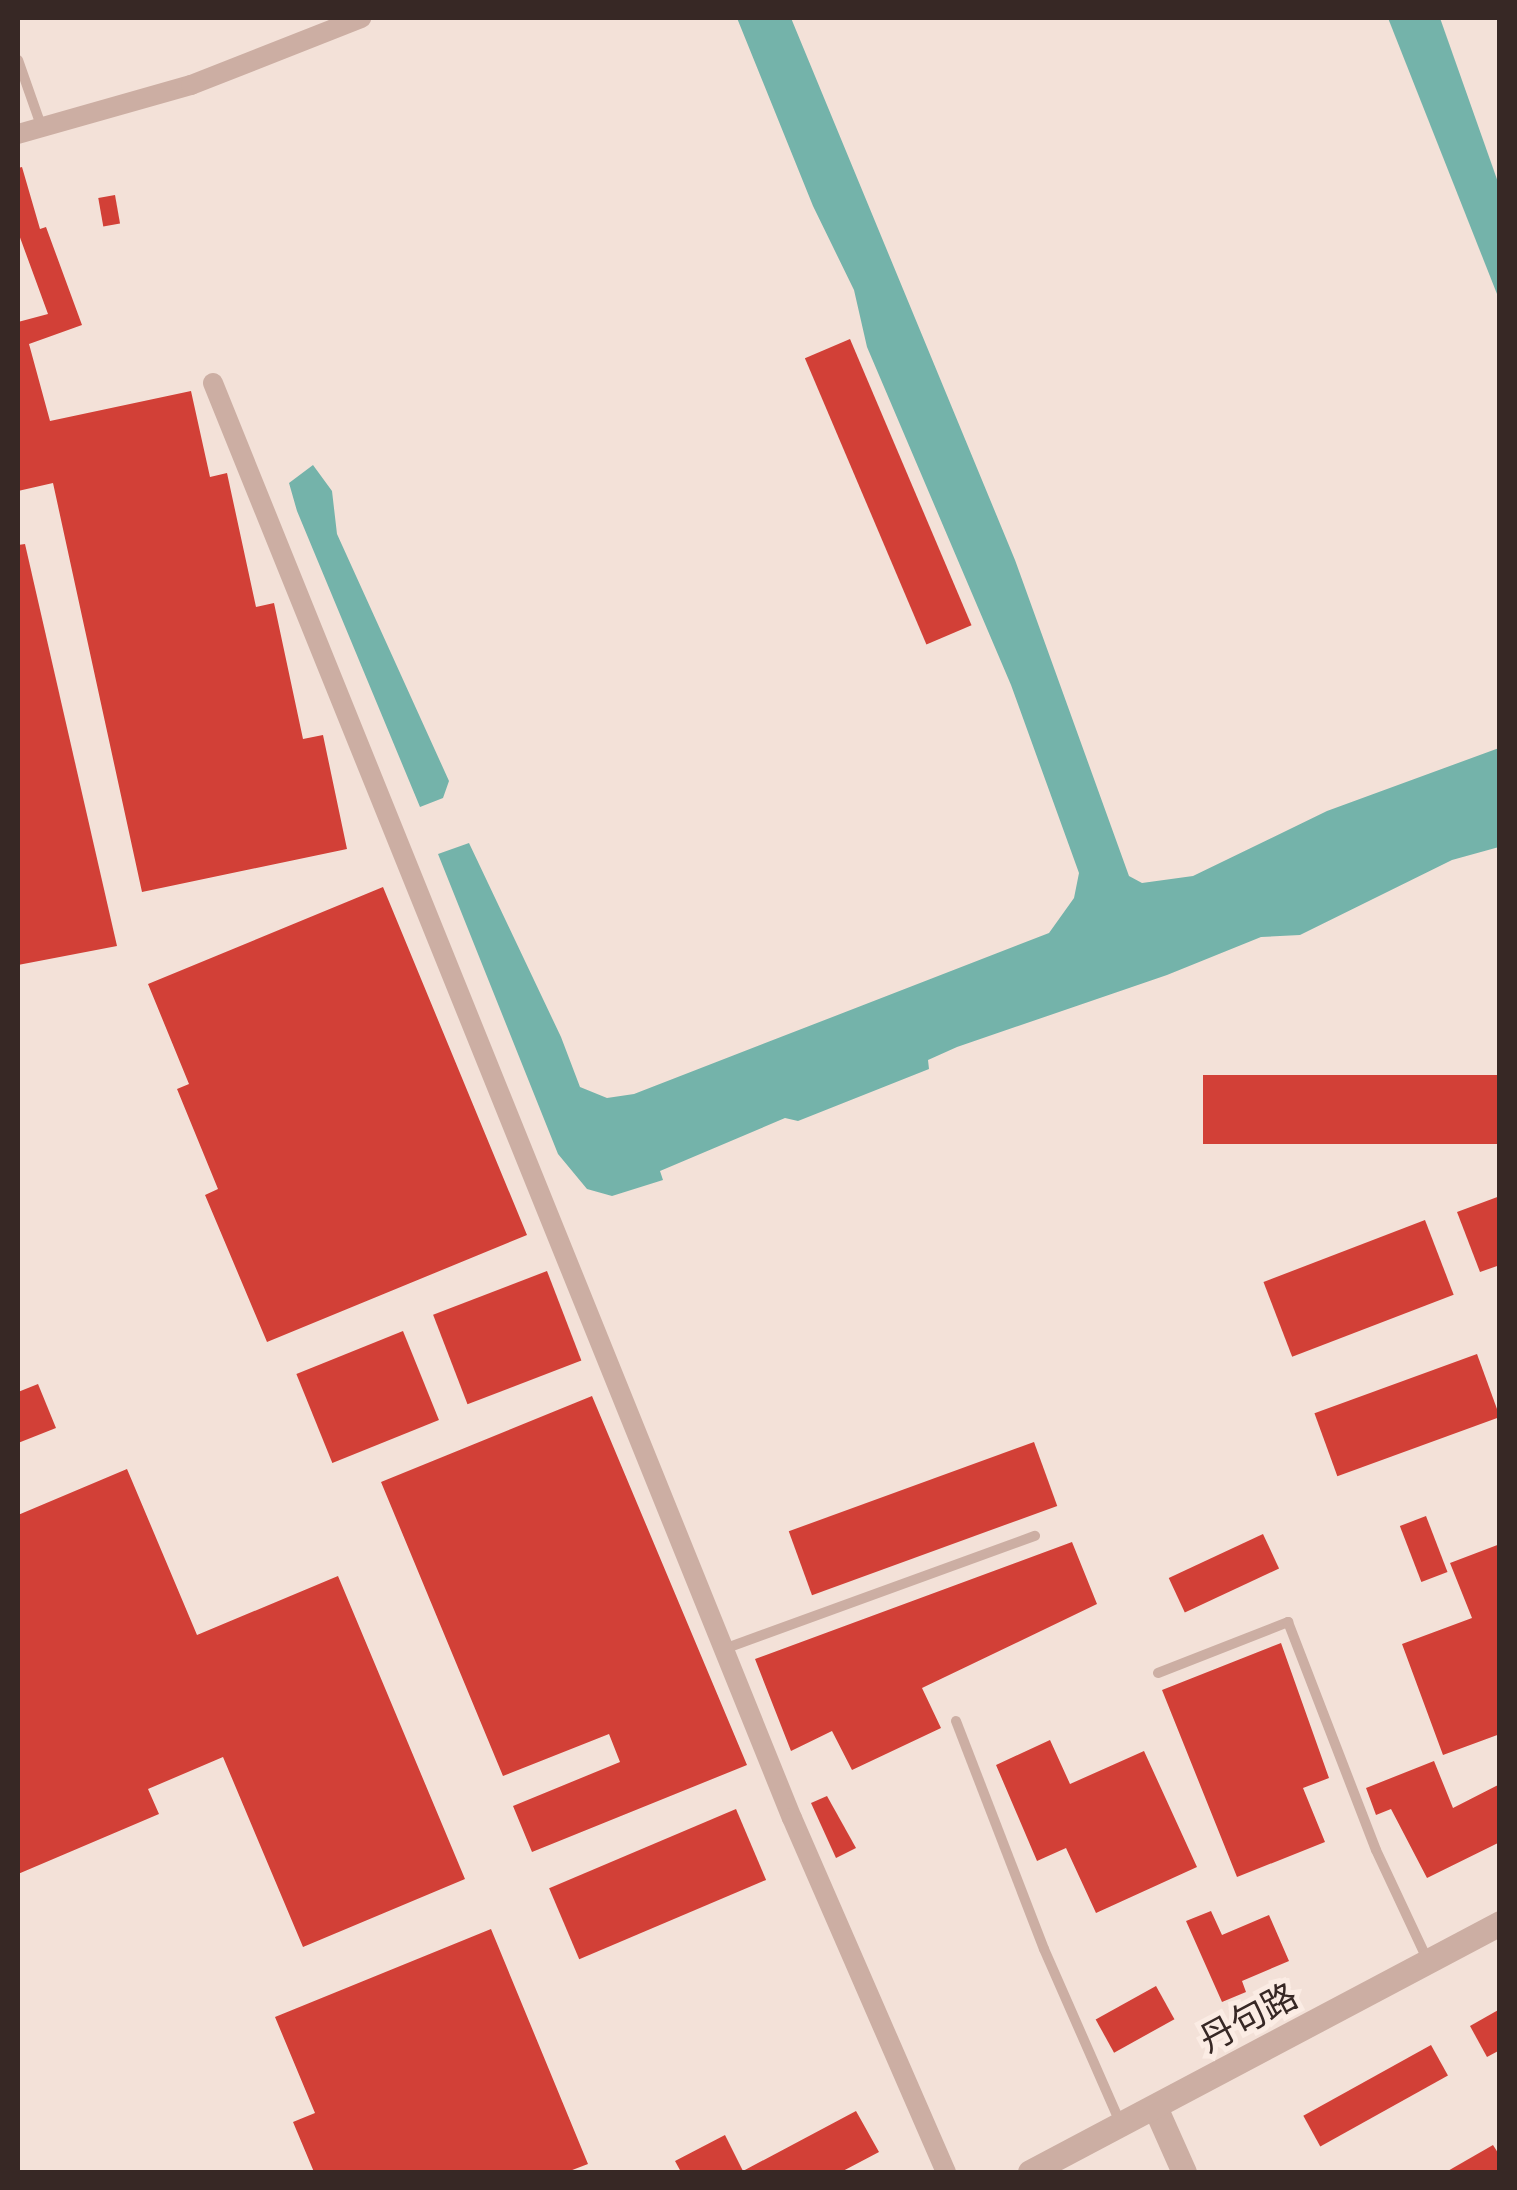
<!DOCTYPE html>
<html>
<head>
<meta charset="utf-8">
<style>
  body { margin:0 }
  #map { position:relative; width:1517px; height:2190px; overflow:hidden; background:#f3e1d8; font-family:"Titillium Web","Noto Sans SC",sans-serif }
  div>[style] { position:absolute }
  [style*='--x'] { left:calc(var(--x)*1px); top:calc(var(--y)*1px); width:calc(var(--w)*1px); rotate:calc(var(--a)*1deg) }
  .water>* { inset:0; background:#74b3aa }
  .building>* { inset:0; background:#d24037; transform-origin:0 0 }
  .service>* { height:10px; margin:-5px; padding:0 5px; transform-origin:5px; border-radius:5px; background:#ccaea3 }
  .minor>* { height:20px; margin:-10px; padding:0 10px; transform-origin:10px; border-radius:10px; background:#ccaea3 }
  .tertiary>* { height:25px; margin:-12.5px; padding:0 12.5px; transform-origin:12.5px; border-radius:12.5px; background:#ccaea3 }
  span { translate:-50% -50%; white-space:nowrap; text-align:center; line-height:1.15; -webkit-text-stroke:10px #fbece4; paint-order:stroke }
  .street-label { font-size:35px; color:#372825 }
  .frame { position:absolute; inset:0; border:20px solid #372825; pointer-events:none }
</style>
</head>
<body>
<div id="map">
  <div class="water">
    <i style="clip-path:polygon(737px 18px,791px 18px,1015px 560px,1129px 876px,1142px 883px,1193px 876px,1327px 811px,1499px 748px,1499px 847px,1452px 860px,1300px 935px,1261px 937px,1167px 975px,957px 1047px,928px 1060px,929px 1069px,798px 1121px,785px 1118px,660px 1171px,663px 1180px,612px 1196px,587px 1189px,558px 1154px,438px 854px,469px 843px,561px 1037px,580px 1087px,607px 1098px,634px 1094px,1049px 933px,1074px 898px,1079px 873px,1011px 685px,867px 347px,854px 290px,813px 206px)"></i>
    <i style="clip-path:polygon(1388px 18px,1440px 18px,1499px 185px,1499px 299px)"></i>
    <i style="clip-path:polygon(313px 465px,332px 491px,337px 534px,449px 781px,443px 798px,420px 807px,297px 511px,289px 483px)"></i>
  </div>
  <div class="building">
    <i style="clip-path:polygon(22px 167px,40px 229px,46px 227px,82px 325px,29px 344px,50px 421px,191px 391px,210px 477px,227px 473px,256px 607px,274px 603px,303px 739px,323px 735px,347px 849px,142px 892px,53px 483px,18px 491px,18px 322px,48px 314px,18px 232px,18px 168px)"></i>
    <i style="left:115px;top:195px;width:29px;height:17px;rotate:80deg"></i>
    <i style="left:850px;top:339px;width:311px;height:49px;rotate:67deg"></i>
    <i style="clip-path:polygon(25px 544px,117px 946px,18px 965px,18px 545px)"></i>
    <i style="clip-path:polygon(383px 887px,527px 1235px,267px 1342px,205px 1195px,218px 1189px,177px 1089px,189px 1084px,148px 984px)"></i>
    <i style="left:1500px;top:1075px;width:69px;height:297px;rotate:90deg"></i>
    <i style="clip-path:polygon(1500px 1196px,1500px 1265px,1480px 1272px,1457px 1212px)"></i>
    <i style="left:1425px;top:1220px;width:80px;height:173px;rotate:69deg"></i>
    <i style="left:547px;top:1271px;width:96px;height:122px;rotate:69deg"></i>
    <i style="left:403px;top:1331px;width:96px;height:115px;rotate:68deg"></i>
    <i style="left:1477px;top:1354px;width:67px;height:173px;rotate:70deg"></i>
    <i style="clip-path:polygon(38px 1384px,56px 1428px,18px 1443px,18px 1392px)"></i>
    <i style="clip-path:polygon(592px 1396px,747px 1765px,532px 1852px,513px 1806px,620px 1762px,609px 1734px,503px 1776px,381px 1482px)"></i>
    <i style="left:1034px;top:1442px;width:68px;height:261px;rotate:70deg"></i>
    <i style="clip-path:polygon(127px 1469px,197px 1635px,338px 1576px,465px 1879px,303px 1947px,223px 1757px,148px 1789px,159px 1814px,18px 1874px,18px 1515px)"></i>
    <i style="left:1426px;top:1516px;width:60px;height:28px;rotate:69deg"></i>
    <i style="left:1263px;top:1534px;width:38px;height:104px;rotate:65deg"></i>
    <i style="clip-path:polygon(1072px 1542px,1097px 1604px,922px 1688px,941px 1728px,852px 1770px,832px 1731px,791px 1751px,755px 1659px)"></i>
    <i style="clip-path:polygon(1500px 1544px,1500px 1734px,1443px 1755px,1402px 1644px,1472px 1618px,1450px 1563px)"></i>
    <i style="clip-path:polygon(1281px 1643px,1329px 1778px,1303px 1788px,1325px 1842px,1237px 1877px,1162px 1690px)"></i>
    <i style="clip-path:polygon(1050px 1740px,1070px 1784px,1144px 1751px,1197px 1867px,1096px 1913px,1066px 1848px,1037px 1861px,996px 1765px)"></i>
    <i style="clip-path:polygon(1434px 1761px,1453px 1808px,1500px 1784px,1500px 1842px,1427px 1878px,1391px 1809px,1376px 1815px,1366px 1788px)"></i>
    <i style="clip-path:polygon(827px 1796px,856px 1848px,836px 1858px,811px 1803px)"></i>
    <i style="left:736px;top:1809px;width:77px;height:203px;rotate:67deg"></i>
    <i style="clip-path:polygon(1211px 1911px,1222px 1935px,1269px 1915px,1289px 1961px,1242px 1981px,1246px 1992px,1222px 2002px,1186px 1921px)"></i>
    <i style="clip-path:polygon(491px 1929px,588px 2164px,567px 2172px,314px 2172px,293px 2122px,315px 2113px,275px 2017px)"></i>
    <i style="left:1156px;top:1986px;width:38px;height:69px;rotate:61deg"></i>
    <i style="clip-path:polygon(1500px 2009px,1500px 2050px,1487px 2057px,1470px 2026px)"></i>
    <i style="left:1431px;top:2045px;width:35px;height:146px;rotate:61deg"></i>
    <i style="clip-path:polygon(856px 2111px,879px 2152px,841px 2172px,681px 2172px,675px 2161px,725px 2135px,743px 2171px)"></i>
    <i style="clip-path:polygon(1493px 2145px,1500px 2156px,1500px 2172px,1446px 2172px)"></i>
  </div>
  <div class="service">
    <i style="--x:18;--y:60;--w:72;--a:70.6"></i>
    <i style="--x:724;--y:1649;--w:331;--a:-20"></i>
    <i style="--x:1158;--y:1673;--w:140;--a:-21.4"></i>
    <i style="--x:1288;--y:1622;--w:244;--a:68.9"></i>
    <i style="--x:1376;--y:1850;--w:120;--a:64.9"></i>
    <i style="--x:956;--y:1721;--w:244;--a:68.9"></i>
    <i style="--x:1044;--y:1949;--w:191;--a:66.3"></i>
  </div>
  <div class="minor">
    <i style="--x:18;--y:134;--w:180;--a:-15.8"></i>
    <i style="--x:191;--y:85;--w:183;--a:-21.5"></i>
    <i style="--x:213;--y:383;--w:1547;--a:68.03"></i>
    <i style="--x:792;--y:1818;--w:386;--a:66.5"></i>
  </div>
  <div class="tertiary">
    <i style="--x:1155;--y:2107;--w:71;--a:66"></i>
    <i style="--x:1030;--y:2172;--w:532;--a:-27.91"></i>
  </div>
  <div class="street-label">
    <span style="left:1248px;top:2017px;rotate:-28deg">丹句路</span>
  </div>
  <div class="frame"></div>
</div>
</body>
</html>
